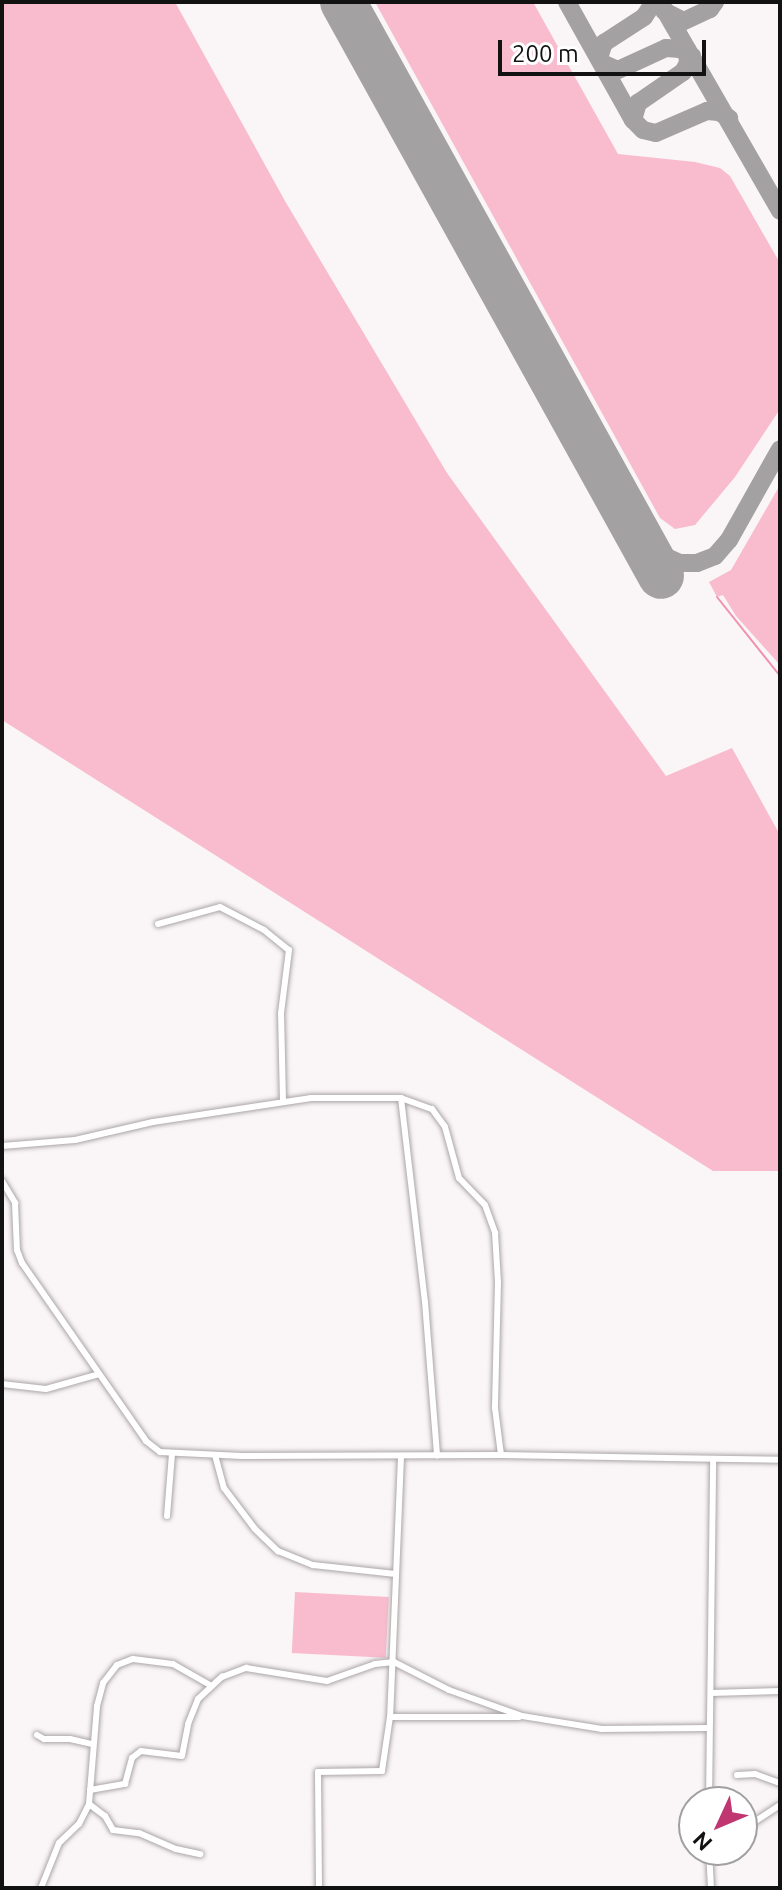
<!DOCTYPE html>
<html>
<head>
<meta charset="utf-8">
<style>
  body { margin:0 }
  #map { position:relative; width:782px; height:1890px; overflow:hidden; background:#faf5f6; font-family:Ubuntu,sans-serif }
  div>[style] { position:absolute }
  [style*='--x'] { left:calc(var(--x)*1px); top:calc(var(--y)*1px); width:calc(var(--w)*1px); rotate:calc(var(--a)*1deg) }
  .green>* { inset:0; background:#f8bcce; transform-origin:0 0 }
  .stream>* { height:2px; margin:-1px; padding:0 1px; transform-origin:1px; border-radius:1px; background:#f191b0 }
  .taxiway>* { height:18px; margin:-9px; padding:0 9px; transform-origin:9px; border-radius:9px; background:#a4a1a2 }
  .runway>* { height:46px; margin:-23px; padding:0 23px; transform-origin:23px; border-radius:23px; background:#a4a1a2 }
  .roads { filter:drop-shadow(0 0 2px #aba6a7) drop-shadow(0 0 2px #aba6a7) }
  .minor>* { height:6px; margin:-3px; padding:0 3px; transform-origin:3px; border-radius:3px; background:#fff }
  span { translate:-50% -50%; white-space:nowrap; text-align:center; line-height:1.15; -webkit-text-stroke:7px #fff; paint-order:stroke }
  .frame { position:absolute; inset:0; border:4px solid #131212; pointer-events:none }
  .north { position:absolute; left:678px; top:1786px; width:80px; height:80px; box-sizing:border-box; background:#fff; border:2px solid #a1a0a0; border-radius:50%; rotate:226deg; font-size:22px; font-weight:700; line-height:32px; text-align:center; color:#131212 }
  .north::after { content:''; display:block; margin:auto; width:28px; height:36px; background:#c03670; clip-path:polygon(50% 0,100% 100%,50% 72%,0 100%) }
  .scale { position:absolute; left:498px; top:40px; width:208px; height:36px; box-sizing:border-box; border:4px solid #131212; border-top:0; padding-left:10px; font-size:24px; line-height:28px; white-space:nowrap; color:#131212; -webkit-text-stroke:6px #fff; paint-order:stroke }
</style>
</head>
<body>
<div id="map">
  <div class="green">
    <i style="clip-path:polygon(2px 2px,175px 2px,285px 201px,447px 473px,666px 776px,732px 748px,780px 835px,780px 1171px,713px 1171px,2px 720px)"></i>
    <i style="clip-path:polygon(375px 2px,533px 2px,618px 154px,695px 162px,720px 168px,730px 176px,780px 263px,780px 409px,735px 477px,695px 525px,675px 529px,660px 518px)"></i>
    <i style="clip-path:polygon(780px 485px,780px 665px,736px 616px,723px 595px,717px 597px,709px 582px,731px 570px)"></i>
    <i style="left:295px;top:1592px;width:94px;height:61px;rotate:3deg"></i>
  </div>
  <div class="stream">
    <i style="--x:717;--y:597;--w:101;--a:51.4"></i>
  </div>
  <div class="taxiway">
    <i style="--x:567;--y:2;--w:135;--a:60.8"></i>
    <i style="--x:633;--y:120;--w:14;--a:45"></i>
    <i style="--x:643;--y:130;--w:13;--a:13"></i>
    <i style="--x:656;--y:133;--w:56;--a:-23.3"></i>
    <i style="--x:707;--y:111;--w:12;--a:5"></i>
    <i style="--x:719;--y:112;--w:12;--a:31"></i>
    <i style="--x:660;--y:2;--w:241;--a:60.1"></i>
    <i style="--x:664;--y:11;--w:22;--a:27"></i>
    <i style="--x:684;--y:21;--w:29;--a:-25"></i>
    <i style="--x:710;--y:9;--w:9;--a:-54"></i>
    <i style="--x:599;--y:58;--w:16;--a:-72"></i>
    <i style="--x:604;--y:43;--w:48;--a:-33"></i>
    <i style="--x:644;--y:17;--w:18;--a:-56"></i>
    <i style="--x:602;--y:63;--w:17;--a:24"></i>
    <i style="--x:618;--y:70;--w:53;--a:-24.6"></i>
    <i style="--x:666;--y:48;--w:14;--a:4"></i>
    <i style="--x:680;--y:49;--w:14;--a:30"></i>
    <i style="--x:633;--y:120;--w:18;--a:-74"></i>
    <i style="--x:638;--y:103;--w:55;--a:-34.6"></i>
    <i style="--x:683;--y:72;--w:10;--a:-61"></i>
    <i style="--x:688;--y:63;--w:14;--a:-94"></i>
    <i style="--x:646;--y:548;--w:37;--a:24"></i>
    <i style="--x:680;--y:563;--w:17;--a:0"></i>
    <i style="--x:697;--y:563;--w:19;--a:-21"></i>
    <i style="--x:715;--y:556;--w:21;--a:-49"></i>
    <i style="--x:729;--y:540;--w:104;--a:-60.7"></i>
  </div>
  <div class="runway">
    <i style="--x:343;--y:2;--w:656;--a:61.01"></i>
  </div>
  <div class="roads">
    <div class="minor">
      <i style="--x:158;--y:924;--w:64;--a:-15.3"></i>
      <i style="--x:220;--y:907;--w:50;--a:27.6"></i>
      <i style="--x:264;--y:930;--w:32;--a:39"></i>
      <i style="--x:289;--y:950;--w:64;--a:97.2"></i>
      <i style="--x:281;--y:1013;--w:89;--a:88.7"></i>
      <i style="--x:401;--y:1098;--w:205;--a:83.3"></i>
      <i style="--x:425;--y:1302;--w:154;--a:85.5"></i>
      <i style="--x:2;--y:1146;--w:73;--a:-4.7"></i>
      <i style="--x:75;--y:1140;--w:80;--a:-13"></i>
      <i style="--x:153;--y:1122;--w:160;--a:-8.6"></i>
      <i style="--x:311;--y:1098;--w:90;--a:0"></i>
      <i style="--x:401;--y:1098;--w:33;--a:20"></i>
      <i style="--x:432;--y:1109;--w:22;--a:54"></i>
      <i style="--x:445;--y:1127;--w:53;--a:74.6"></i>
      <i style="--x:459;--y:1178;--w:37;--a:46"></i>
      <i style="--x:485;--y:1205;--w:30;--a:70"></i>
      <i style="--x:495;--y:1233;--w:49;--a:86.5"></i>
      <i style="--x:498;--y:1282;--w:126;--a:91.4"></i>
      <i style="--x:495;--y:1408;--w:47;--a:82.7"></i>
      <i style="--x:2;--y:1181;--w:26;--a:59"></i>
      <i style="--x:15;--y:1203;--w:47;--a:87.6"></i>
      <i style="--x:17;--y:1250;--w:14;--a:69"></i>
      <i style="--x:22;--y:1263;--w:217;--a:55.1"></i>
      <i style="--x:146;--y:1441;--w:18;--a:38"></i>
      <i style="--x:160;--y:1452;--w:82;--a:2.8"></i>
      <i style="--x:242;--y:1456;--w:259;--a:-0.2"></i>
      <i style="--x:501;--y:1455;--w:279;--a:1"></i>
      <i style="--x:2;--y:1384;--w:44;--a:6.5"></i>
      <i style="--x:46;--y:1389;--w:55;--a:-15.8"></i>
      <i style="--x:215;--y:1455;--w:34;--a:75"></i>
      <i style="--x:224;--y:1488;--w:51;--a:52.9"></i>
      <i style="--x:255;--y:1529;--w:32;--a:44"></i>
      <i style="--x:278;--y:1551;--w:38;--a:22"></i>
      <i style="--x:313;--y:1565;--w:83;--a:6.2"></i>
      <i style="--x:401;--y:1457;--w:260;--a:92.4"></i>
      <i style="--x:390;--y:1717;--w:129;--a:0"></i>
      <i style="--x:167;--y:1516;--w:62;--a:-85.4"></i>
      <i style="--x:711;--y:1693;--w:69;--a:-1.7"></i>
      <i style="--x:37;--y:1735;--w:8;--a:30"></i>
      <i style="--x:44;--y:1739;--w:26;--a:0"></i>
      <i style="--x:70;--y:1739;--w:23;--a:13"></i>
      <i style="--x:737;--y:1775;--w:18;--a:-3"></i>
      <i style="--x:755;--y:1774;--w:27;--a:20"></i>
      <i style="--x:90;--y:1790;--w:36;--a:-10"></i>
      <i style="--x:125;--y:1784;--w:27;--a:-75"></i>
      <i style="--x:132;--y:1758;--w:11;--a:-38"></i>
      <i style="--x:141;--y:1751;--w:41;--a:7"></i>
      <i style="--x:182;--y:1756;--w:33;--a:-79"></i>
      <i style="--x:188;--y:1724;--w:27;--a:-68"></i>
      <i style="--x:198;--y:1699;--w:33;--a:-43"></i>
      <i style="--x:222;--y:1677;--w:26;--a:-21"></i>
      <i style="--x:246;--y:1668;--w:82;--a:9.1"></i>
      <i style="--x:327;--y:1681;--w:51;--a:-19.5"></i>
      <i style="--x:375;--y:1664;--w:19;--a:-6"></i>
      <i style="--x:394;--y:1662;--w:62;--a:27"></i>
      <i style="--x:449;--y:1690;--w:77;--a:19.6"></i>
      <i style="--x:522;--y:1716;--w:81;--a:9.2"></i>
      <i style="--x:602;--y:1729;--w:106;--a:-0.5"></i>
      <i style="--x:709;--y:1802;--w:343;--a:-89.3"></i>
      <i style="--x:89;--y:1804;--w:20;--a:37"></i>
      <i style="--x:105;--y:1816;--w:16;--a:60"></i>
      <i style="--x:113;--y:1830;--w:26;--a:7"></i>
      <i style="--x:139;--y:1833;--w:40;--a:23.4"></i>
      <i style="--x:176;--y:1849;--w:25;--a:12"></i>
      <i style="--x:742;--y:1830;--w:45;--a:-33.3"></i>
      <i style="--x:709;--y:1850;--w:38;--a:87"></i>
      <i style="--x:41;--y:1888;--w:48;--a:-68.2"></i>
      <i style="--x:59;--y:1843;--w:28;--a:-44"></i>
      <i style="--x:79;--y:1824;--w:22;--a:-63"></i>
      <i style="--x:89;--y:1804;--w:98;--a:-85.3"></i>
      <i style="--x:97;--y:1706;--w:24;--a:-75"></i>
      <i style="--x:103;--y:1683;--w:23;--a:-52"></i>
      <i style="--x:117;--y:1665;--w:17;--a:-21"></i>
      <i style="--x:133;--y:1659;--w:40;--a:7.1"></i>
      <i style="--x:173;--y:1664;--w:43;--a:29.6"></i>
      <i style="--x:319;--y:1888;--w:116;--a:-90.5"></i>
      <i style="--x:318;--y:1772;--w:64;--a:-0.9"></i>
      <i style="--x:382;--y:1771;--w:55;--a:-81.6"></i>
    </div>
  </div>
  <div class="frame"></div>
  <div class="north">N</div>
  <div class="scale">200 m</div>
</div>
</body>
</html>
